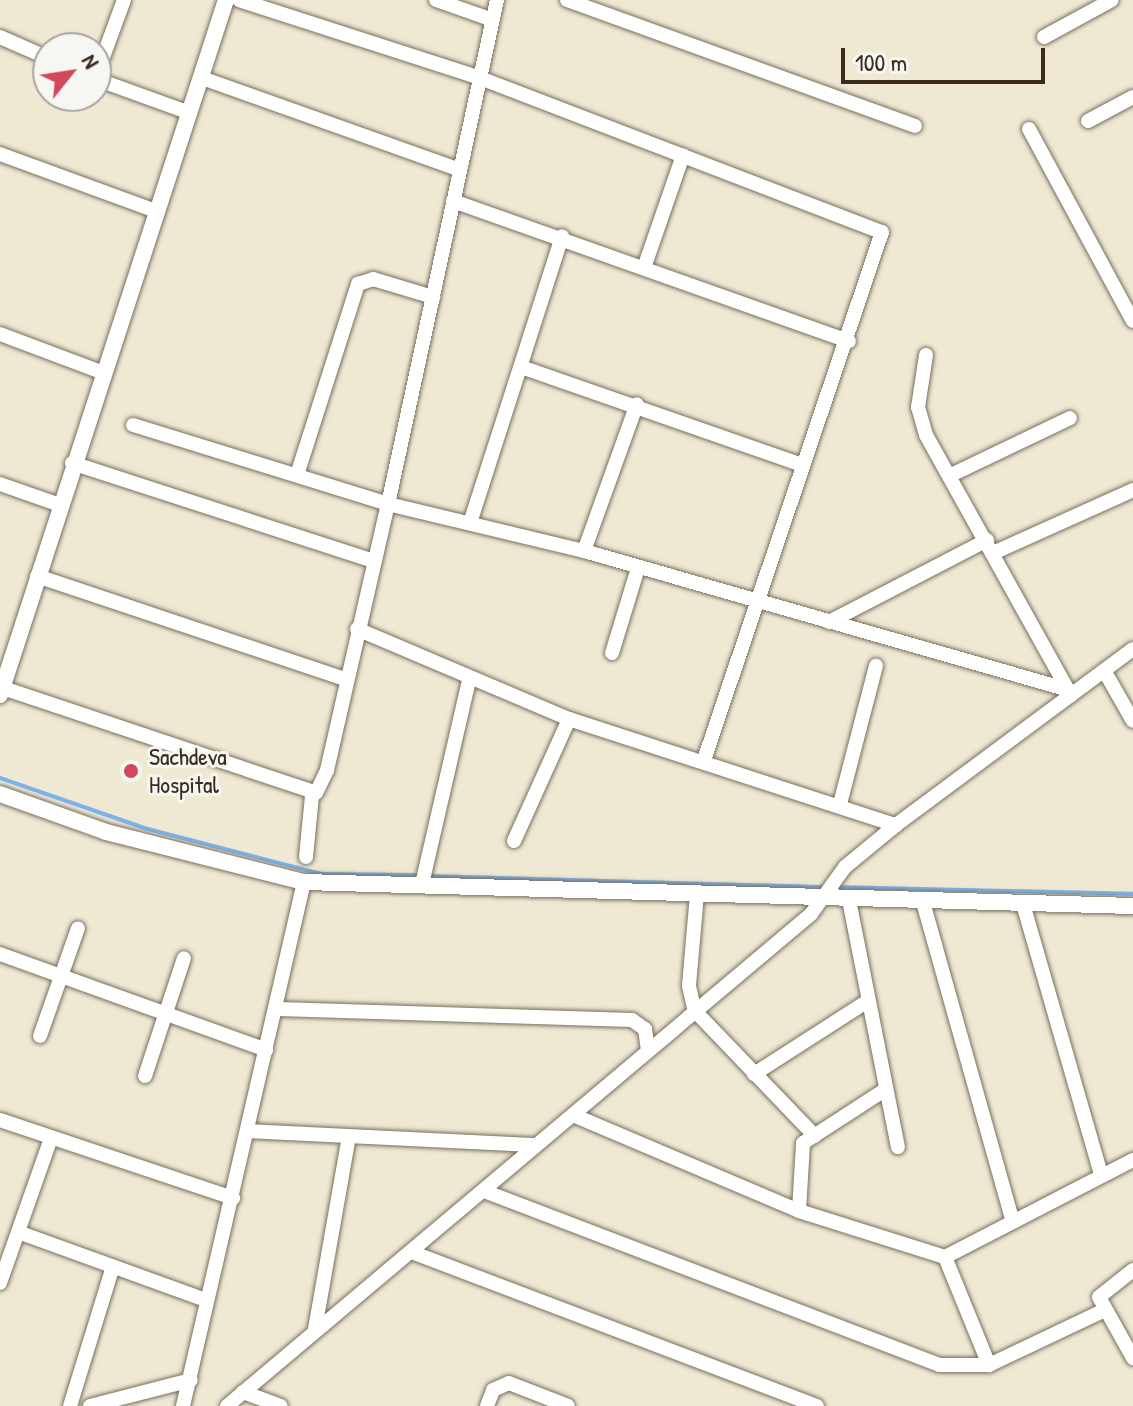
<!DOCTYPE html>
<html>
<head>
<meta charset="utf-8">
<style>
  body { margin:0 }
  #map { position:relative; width:1133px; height:1406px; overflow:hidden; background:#efe9d4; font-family:"Patrick Hand",sans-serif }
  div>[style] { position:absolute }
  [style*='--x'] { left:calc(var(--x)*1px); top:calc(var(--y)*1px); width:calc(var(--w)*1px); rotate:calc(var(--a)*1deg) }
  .stream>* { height:4px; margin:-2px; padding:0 2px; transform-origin:2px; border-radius:2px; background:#7cb3eb }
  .roads { filter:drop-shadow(0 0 2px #7a6d5e) drop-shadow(0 0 2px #7a6d5e) }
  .minor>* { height:14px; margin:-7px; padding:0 7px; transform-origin:7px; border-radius:7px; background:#fff }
  .tertiary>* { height:16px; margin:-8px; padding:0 8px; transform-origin:8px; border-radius:8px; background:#fff }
  .dots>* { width:22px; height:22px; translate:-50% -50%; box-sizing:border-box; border:4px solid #f6f6f2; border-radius:50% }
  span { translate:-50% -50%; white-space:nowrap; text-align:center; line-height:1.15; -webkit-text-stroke:6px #f6f6f2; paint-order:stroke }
  .poi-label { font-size:24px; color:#3b2a1e }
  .left { translate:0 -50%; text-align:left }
  .north { position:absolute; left:32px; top:32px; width:80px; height:80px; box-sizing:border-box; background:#f6f6f2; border:2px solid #aba49d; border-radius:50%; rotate:60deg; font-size:22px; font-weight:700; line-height:32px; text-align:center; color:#3b2a1e }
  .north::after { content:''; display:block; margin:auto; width:28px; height:36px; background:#d1495b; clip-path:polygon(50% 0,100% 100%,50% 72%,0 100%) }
  .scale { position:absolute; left:841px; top:48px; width:204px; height:36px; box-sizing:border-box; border:4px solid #3b2a1e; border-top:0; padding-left:10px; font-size:24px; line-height:28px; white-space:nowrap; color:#3b2a1e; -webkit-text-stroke:6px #f6f6f2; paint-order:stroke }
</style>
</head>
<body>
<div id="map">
  <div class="stream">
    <i style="--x:0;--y:778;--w:152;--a:19.1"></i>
    <i style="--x:144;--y:828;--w:184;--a:14.5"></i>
    <i style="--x:322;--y:874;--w:97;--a:0.6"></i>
    <i style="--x:428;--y:876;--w:399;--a:1.6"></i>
    <i style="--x:835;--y:887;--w:298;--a:1.3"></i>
  </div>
  <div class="roads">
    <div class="minor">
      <i style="--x:239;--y:0;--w:253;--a:17.9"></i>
      <i style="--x:480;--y:78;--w:430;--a:21"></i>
      <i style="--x:882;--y:232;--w:554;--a:108.63"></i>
      <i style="--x:436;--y:0;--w:60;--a:19.3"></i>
      <i style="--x:567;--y:0;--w:370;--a:19.9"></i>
      <i style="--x:0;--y:37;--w:52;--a:23.6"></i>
      <i style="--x:1044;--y:37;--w:77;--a:-28.6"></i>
      <i style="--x:96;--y:76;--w:81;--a:-69.8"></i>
      <i style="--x:202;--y:78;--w:272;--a:19.6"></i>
      <i style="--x:96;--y:79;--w:97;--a:19.9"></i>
      <i style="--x:1088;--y:121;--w:51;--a:-28.1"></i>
      <i style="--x:1029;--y:129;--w:218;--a:61.6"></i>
      <i style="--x:0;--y:154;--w:166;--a:20.1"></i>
      <i style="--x:453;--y:201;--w:420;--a:19.5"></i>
      <i style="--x:645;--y:265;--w:116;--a:-70.9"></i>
      <i style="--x:0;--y:334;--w:111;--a:20.6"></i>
      <i style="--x:926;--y:355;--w:53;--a:98.7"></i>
      <i style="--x:918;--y:407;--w:29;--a:74"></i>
      <i style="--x:926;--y:435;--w:298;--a:60.9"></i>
      <i style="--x:521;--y:367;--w:295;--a:19.2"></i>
      <i style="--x:133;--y:425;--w:267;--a:17.2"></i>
      <i style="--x:388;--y:504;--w:202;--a:13.5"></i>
      <i style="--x:584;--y:551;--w:505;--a:15.99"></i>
      <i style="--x:72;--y:463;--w:318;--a:18"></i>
      <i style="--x:297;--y:475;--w:201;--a:-72.3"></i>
      <i style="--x:358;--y:284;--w:16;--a:-18"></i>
      <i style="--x:373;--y:279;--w:63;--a:16.7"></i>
      <i style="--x:949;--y:476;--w:134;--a:-25.6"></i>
      <i style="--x:0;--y:484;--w:64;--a:19.3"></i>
      <i style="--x:471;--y:520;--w:298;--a:-72.2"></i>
      <i style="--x:584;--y:551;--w:156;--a:-70.2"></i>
      <i style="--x:993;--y:553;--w:154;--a:-24.2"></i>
      <i style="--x:37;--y:576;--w:325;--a:18.5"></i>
      <i style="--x:829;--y:622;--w:178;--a:-27.4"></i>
      <i style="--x:357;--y:629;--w:230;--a:23"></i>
      <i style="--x:569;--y:719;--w:344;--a:18"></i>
      <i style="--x:612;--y:653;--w:89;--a:-73"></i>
      <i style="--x:1105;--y:672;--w:56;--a:60.3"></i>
      <i style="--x:3;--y:688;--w:330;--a:18.5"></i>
      <i style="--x:316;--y:793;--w:25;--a:-64"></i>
      <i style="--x:327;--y:770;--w:273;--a:-77.1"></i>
      <i style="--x:388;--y:504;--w:516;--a:-77.8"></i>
      <i style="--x:840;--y:804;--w:143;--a:-75.4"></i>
      <i style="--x:514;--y:841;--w:134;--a:-65.7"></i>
      <i style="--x:306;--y:857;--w:61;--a:-84.4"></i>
      <i style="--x:422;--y:884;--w:209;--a:-77"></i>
      <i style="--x:697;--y:894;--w:92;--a:95"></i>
      <i style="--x:689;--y:986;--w:26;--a:77"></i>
      <i style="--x:695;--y:1011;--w:173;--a:46.2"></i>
      <i style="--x:849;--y:900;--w:252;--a:78.8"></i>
      <i style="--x:923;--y:902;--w:332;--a:74.3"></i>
      <i style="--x:1023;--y:904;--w:282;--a:73.9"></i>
      <i style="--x:0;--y:954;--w:283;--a:19.8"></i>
      <i style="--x:278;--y:1009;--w:354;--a:1.8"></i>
      <i style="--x:632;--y:1020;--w:16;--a:35"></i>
      <i style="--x:645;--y:1029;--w:22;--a:82"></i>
      <i style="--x:40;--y:1036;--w:114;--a:-70.6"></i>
      <i style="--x:754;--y:1074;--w:133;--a:-32.7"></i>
      <i style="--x:145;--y:1076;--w:124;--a:-71.7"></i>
      <i style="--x:573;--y:1115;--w:246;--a:23"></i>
      <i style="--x:799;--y:1211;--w:153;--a:17.5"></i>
      <i style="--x:945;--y:1257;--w:212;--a:-27.3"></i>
      <i style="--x:0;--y:1120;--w:246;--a:18.5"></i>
      <i style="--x:248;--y:1131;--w:288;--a:2.8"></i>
      <i style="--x:484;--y:1191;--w:487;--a:20.9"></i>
      <i style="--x:939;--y:1365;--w:50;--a:0"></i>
      <i style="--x:989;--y:1365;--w:128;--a:-25.4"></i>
      <i style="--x:799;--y:1211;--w:68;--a:-86.6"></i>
      <i style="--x:803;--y:1143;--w:99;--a:-33"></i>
      <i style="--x:18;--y:1232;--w:200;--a:19.9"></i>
      <i style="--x:414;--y:1253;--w:431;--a:20.8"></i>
      <i style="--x:945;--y:1257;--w:117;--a:67.8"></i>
      <i style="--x:1133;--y:1270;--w:43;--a:141.5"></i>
      <i style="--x:1099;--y:1297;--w:70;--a:60.9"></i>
      <i style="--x:0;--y:1283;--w:154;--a:-70.6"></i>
      <i style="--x:315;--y:1329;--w:195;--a:-80"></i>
      <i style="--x:243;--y:1392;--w:40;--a:20.2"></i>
      <i style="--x:70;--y:1406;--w:146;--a:-72.9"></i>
      <i style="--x:90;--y:1406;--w:104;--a:-14.4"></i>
      <i style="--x:183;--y:1406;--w:538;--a:-77"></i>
      <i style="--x:227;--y:1406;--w:764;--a:-40.11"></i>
      <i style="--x:811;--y:914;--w:58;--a:-54.1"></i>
      <i style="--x:845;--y:867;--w:66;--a:-39.5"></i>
      <i style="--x:896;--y:825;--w:295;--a:-36.6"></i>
      <i style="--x:487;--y:1406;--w:17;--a:-69"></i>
      <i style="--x:493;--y:1390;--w:17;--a:-24"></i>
      <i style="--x:509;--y:1383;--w:63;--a:21.3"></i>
    </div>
    <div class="tertiary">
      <i style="--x:0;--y:695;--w:731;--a:-71.99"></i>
      <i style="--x:0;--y:794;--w:113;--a:19.7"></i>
      <i style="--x:106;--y:832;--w:204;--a:14.2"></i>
      <i style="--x:304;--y:882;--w:829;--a:1.66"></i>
    </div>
  </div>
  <div class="dots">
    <i style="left:131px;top:771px;background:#d1495b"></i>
  </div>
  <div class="poi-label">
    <span class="left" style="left:149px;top:771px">Sachdeva<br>Hospital</span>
  </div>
  <div class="north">N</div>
  <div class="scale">100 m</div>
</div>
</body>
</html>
